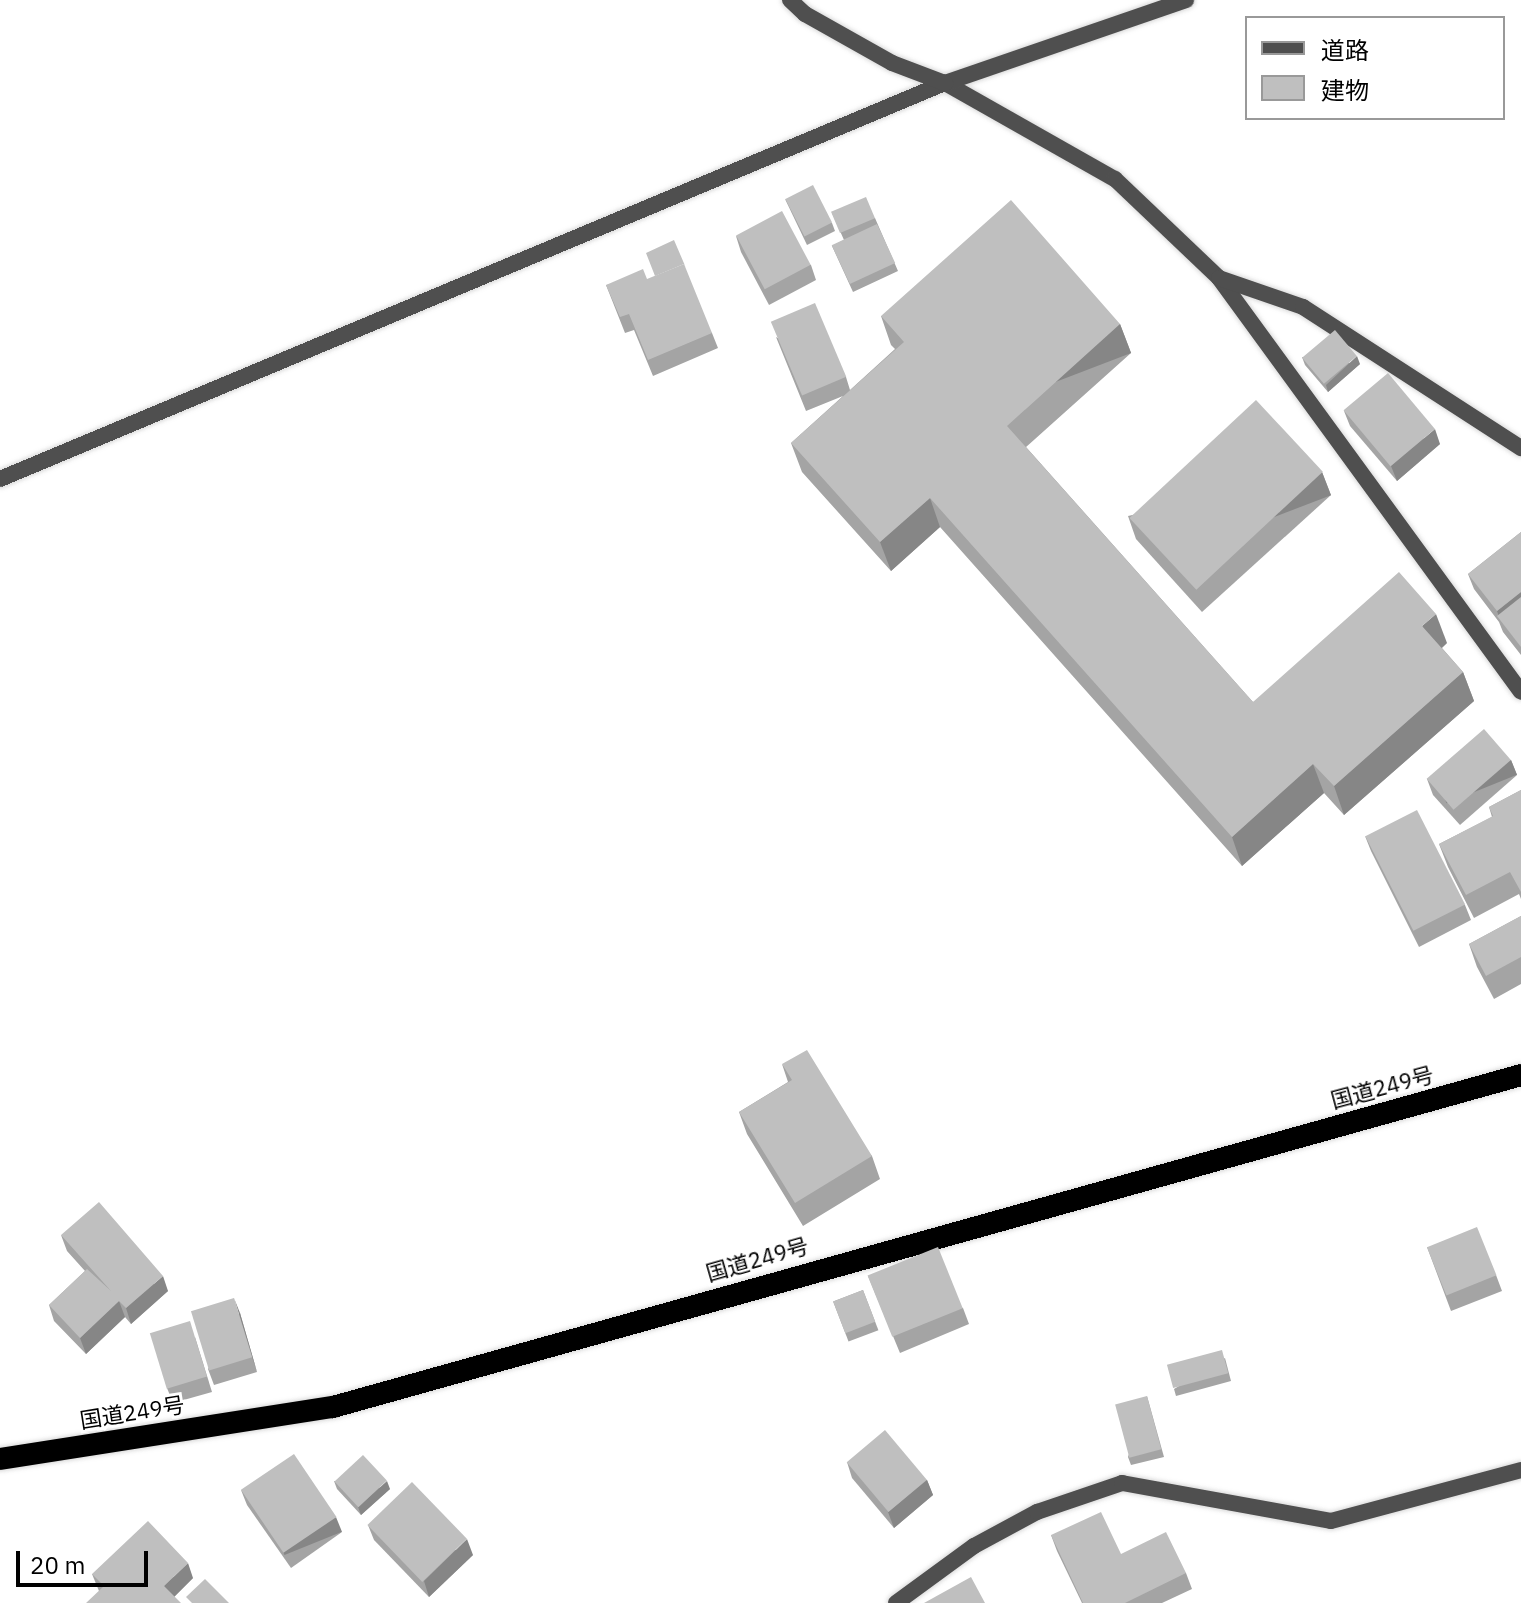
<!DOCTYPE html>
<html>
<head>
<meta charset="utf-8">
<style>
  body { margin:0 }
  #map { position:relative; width:1521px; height:1603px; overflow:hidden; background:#fff; font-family:"IBM Plex Sans","Noto Sans JP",sans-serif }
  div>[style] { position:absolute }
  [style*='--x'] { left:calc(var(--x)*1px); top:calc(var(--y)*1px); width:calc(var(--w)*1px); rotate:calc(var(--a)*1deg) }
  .roads { filter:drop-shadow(0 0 2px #dbdbdb) drop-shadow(0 0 2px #dbdbdb) }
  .minor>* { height:16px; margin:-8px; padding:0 8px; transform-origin:8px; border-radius:8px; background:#4f4f4f }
  .tertiary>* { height:16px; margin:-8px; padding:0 8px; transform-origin:8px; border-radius:8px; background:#4f4f4f }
  .trunk>* { height:22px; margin:-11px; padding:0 11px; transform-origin:11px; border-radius:11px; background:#000 }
  .wall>* { inset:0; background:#a4a4a4; transform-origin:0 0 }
  .shaded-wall>* { inset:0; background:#868686; transform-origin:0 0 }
  .building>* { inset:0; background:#bfbfbf; transform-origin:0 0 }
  span { translate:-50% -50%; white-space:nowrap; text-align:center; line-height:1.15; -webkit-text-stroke:6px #fff; paint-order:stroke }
  .street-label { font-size:22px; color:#000 }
  .legend { position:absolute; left:1245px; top:16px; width:260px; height:104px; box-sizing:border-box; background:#fff; border:2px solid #999; margin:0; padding:10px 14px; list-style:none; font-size:24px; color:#000 }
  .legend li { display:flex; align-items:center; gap:16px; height:40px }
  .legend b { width:40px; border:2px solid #999 }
  .scale { position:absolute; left:16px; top:1551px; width:132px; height:36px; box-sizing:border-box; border:4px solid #000; border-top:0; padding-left:10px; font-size:24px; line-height:28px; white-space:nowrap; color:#000; -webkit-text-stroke:6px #fff; paint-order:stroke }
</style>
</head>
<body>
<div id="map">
  <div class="roads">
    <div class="minor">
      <i style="--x:945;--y:83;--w:195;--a:29.5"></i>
      <i style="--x:1115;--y:179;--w:144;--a:43.6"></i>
      <i style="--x:1219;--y:278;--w:512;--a:53.89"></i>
      <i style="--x:1219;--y:278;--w:89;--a:19"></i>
      <i style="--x:1303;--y:307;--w:260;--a:32.9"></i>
      <i style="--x:0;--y:479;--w:1025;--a:-22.74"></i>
      <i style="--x:945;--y:83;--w:255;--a:-19"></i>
      <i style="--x:896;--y:1603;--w:97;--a:-36.2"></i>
      <i style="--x:974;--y:1546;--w:72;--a:-28.4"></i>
      <i style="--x:1037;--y:1512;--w:90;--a:-18.8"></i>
      <i style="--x:1122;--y:1483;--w:212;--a:10.3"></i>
      <i style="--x:1331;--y:1521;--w:197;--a:-15"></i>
    </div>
    <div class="tertiary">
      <i style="--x:790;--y:0;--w:21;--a:43"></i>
      <i style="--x:805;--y:14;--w:100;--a:29.4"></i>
      <i style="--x:892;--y:63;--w:57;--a:20.7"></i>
    </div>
    <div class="trunk">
      <i style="--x:0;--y:1459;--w:337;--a:-8.9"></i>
      <i style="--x:333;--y:1407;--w:1234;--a:-15.61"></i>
    </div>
  </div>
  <div class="wall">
    <i style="clip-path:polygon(785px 199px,832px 223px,835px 231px,807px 245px)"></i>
    <i style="clip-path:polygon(832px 213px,875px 218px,898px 271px,853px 292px,832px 246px,844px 240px)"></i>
    <i style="clip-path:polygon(736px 236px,811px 265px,816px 280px,769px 305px,741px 252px)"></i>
    <i style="clip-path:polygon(647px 279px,712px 333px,718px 348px,653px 376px,634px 330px,625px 333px,606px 285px)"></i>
    <i style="clip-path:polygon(881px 316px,1120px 324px,1131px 353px,1026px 447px,1253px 702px,1447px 643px,1442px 648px,1463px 672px,1474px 701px,1344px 815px,1324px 793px,1242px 866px,940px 527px,891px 571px,802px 472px,791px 443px,843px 396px,806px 411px,776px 337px,846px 377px,850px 390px,895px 349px,891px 345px)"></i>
    <i style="clip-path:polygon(1302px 357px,1360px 364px,1328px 392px,1305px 365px)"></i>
    <i style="clip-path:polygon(1344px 411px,1440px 444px,1397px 481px,1350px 426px)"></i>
    <i style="clip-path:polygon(1322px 472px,1331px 495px,1202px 612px,1136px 539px,1128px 516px)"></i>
    <i style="clip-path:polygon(1521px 532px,1521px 655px,1503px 632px,1499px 622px,1474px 589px,1468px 574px)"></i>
    <i style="clip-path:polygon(1511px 760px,1517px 775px,1460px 825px,1433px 795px,1427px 779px)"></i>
    <i style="clip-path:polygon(1521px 790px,1521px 899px,1519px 894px,1474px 918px,1448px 867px,1439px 844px,1492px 817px,1489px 807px)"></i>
    <i style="clip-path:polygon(1365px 836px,1465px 905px,1471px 920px,1419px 947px,1371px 851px)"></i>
    <i style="clip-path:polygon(1521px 916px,1521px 984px,1494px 999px,1477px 967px,1469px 944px)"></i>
    <i style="clip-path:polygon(782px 1064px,872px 1156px,880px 1179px,803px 1226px,747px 1134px,739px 1112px,788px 1082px)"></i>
    <i style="clip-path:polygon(61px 1235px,168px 1291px,131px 1324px,125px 1317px,86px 1354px,54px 1321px,49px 1305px,85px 1271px,67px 1251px)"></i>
    <i style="clip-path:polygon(1427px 1247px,1496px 1275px,1502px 1291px,1451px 1311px)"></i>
    <i style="clip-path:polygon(868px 1276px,963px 1308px,969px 1324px,900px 1353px)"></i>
    <i style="left:863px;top:1290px;width:43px;height:32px;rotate:69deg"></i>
    <i style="clip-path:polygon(240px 1313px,257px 1372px,214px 1385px,208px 1369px)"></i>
    <i style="clip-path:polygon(195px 1337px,212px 1392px,173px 1403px,167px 1388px)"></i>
    <i style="clip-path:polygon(1225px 1358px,1231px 1381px,1176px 1396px,1174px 1389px)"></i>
    <i style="clip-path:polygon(1147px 1396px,1164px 1457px,1131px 1465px,1128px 1457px)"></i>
    <i style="clip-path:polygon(847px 1462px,927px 1480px,933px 1495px,894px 1528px,852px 1478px)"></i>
    <i style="clip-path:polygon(334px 1481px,390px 1489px,361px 1515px,337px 1489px)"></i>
    <i style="clip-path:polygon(241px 1490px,342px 1532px,291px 1568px,247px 1505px)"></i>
    <i style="clip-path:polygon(368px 1525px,473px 1555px,429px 1597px,374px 1540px)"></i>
    <i style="clip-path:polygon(1051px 1535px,1186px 1573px,1192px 1589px,1162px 1603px,1082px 1603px,1057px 1551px)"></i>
    <i style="clip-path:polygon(92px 1574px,193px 1578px,174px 1597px,99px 1591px)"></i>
  </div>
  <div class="shaded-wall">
    <i style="left:1120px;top:324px;width:31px;height:152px;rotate:69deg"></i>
    <i style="clip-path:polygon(1357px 356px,1360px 364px,1328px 392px,1326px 385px)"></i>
    <i style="clip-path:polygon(1435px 429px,1440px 444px,1397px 481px,1391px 466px)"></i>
    <i style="left:1322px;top:472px;width:25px;height:173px;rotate:69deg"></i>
    <i style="clip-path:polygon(930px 498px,940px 527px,891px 571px,880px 542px)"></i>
    <i style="clip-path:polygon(1521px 592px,1521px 611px,1500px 620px,1497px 611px)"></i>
    <i style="clip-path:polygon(1436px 614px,1447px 643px,1433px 655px,1422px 626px)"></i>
    <i style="clip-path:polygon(1463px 672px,1474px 701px,1344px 815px,1334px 786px)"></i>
    <i style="left:1511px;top:760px;width:16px;height:76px;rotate:68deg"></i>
    <i style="clip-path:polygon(1313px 764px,1324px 793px,1242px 866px,1232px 837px)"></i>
    <i style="clip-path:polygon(163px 1276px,168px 1291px,131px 1324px,126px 1308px)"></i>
    <i style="clip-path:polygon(234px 1298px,240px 1313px,257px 1372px,252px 1357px)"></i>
    <i style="clip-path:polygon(119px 1301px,125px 1317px,86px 1354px,80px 1338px)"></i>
    <i style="clip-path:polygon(927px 1480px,933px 1495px,894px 1528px,888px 1512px)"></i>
    <i style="clip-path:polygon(387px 1481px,390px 1489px,361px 1515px,358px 1507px)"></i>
    <i style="left:336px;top:1517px;width:16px;height:62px;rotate:68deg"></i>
    <i style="clip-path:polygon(467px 1539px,473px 1555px,429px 1597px,424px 1581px)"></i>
    <i style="clip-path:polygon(188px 1563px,193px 1578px,170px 1601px,164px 1586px)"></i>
  </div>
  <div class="building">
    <i style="left:813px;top:185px;width:42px;height:31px;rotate:63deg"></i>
    <i style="left:866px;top:197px;width:23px;height:38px;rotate:67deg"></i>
    <i style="clip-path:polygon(1011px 200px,1120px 324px,1007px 426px,1253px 702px,1399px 572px,1436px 614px,1422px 626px,1463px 672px,1334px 786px,1313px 764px,1232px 837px,930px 498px,880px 542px,791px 443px,904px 342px,881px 316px)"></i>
    <i style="left:782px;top:211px;width:61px;height:52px;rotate:62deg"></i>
    <i style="left:877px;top:224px;width:43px;height:50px;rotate:65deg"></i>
    <i style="clip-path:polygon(674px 240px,686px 268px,684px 264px,655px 276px,646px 253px)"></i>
    <i style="clip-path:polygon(684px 264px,712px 333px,648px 360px,629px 314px,620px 317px,606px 285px,643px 269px,647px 279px)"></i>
    <i style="left:815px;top:303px;width:80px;height:48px;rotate:67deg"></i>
    <i style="left:1335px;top:330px;width:34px;height:43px;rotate:50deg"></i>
    <i style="left:1388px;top:373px;width:73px;height:58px;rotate:50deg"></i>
    <i style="left:1256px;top:400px;width:98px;height:173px;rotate:47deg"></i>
    <i style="clip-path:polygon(1521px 532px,1521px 592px,1497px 611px,1468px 574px)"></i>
    <i style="clip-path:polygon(1521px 597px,1521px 647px,1497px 616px)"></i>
    <i style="left:1484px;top:729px;width:41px;height:76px;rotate:49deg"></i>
    <i style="clip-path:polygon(1521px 790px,1521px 892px,1510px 872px,1466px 895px,1439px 844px,1493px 816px,1489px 807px)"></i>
    <i style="left:1417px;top:810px;width:106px;height:58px;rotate:63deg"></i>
    <i style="clip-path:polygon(1521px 916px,1521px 957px,1486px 976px,1469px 944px)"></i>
    <i style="clip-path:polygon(807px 1050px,872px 1156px,795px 1203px,739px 1112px,792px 1080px,782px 1064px)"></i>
    <i style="clip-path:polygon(99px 1202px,163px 1276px,126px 1308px,119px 1301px,80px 1338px,49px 1305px,87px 1269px,111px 1291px,61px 1235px)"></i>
    <i style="left:1477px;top:1227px;width:52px;height:54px;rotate:68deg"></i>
    <i style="left:938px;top:1247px;width:66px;height:76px;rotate:68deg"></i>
    <i style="left:863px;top:1290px;width:34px;height:32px;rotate:69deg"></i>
    <i style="left:234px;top:1298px;width:62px;height:45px;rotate:73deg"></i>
    <i style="left:190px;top:1321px;width:58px;height:42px;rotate:73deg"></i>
    <i style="left:1222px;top:1350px;width:24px;height:57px;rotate:75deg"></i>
    <i style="left:1147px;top:1396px;width:55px;height:33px;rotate:75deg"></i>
    <i style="left:885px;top:1430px;width:65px;height:50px;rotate:50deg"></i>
    <i style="left:294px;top:1454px;width:76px;height:64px;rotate:56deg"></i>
    <i style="left:363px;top:1455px;width:35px;height:39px;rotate:47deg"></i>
    <i style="left:412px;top:1482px;width:79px;height:62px;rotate:46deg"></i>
    <i style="clip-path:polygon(1101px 1512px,1121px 1554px,1166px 1532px,1186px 1573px,1125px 1603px,1083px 1603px,1051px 1535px)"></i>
    <i style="clip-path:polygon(148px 1521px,188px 1563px,164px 1586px,181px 1603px,86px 1603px,104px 1586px,92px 1574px)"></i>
    <i style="clip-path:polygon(971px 1577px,985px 1603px,924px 1603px)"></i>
    <i style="clip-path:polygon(205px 1579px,229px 1603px,192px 1603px,186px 1597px)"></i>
  </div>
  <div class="street-label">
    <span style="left:1382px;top:1087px;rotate:-15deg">国道249号</span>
    <span style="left:757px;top:1259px;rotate:-16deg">国道249号</span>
    <span style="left:132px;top:1412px;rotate:-9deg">国道249号</span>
  </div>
  <ul class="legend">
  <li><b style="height:10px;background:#4f4f4f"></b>道路</li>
  <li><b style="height:22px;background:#bfbfbf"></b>建物</li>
  </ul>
  <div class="scale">20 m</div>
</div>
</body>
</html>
